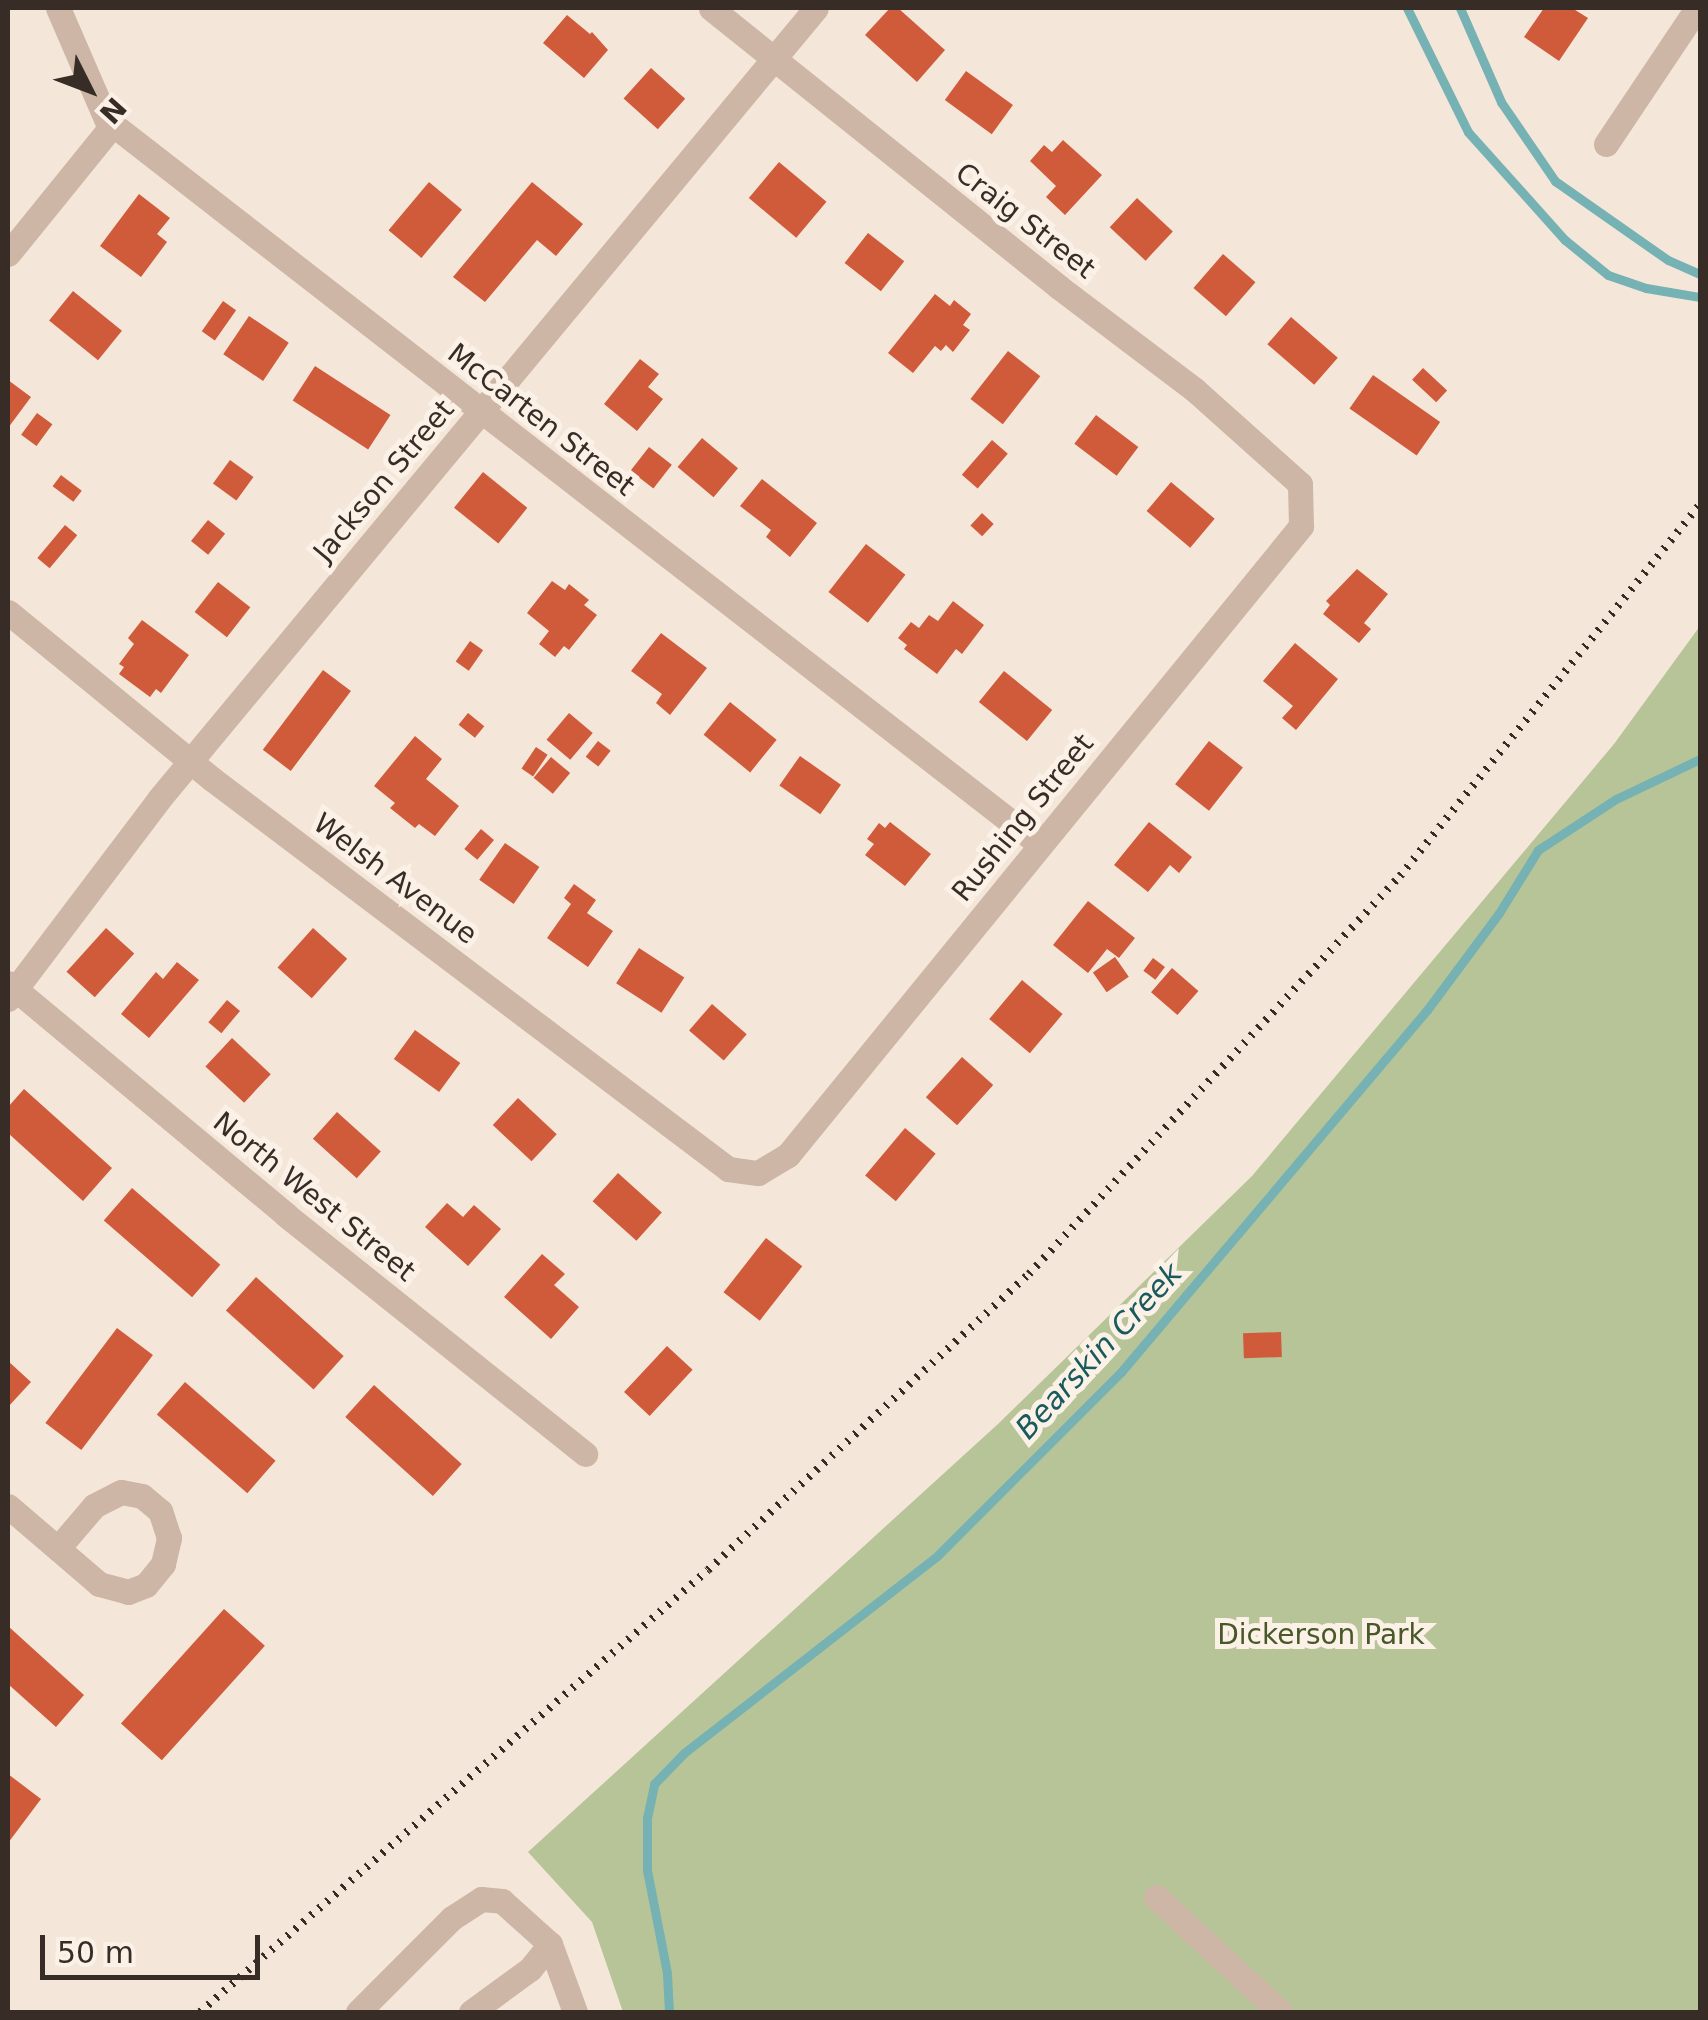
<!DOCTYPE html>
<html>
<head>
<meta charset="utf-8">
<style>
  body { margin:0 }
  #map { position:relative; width:1708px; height:2020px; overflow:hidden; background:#f4e7da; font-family:"DejaVu Sans",sans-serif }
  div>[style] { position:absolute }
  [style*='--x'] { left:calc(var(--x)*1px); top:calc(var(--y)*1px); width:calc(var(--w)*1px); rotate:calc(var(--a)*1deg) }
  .green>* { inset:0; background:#b7c498 }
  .stream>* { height:9px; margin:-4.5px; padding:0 4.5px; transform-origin:4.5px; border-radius:4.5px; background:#76b2b3 }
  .building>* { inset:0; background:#d05b3b; transform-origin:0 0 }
  .minor>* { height:25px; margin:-12.5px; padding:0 12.5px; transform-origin:12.5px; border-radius:12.5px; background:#cdb6a5 }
  .rail>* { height:8px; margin-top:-4px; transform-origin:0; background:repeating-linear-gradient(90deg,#382c27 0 2.5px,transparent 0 10.5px) }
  span { translate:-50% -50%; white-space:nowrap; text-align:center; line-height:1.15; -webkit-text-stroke:10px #fbf1e7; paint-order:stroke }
  .street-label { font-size:28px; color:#382c27 }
  .park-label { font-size:28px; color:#485828 }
  .water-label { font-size:30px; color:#195a5d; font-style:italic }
  .frame { position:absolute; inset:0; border:10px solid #382c27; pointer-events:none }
  .north { position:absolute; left:40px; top:40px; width:100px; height:100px; -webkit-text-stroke:8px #fbf1e7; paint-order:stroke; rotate:132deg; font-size:28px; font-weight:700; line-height:40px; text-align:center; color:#382c27 }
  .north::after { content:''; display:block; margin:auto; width:35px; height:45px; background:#382c27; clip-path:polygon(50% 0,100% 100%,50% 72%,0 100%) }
  .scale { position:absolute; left:40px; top:1935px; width:220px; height:45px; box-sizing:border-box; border:5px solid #382c27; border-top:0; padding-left:12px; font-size:30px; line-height:35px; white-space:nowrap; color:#382c27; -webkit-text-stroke:8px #fbf1e7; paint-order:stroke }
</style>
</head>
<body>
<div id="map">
  <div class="green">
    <i style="clip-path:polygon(1700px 626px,1700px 2012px,623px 2012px,592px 1922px,528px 1852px,998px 1424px,1252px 1176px,1614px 744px)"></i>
  </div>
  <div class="stream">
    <i style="--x:1407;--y:8;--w:138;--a:63.8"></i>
    <i style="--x:1468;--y:132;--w:145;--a:48.1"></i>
    <i style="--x:1565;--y:240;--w:55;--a:39.1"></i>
    <i style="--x:1608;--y:275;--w:40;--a:18.9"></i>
    <i style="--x:1646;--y:288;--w:55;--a:9.5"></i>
    <i style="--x:1460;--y:8;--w:103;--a:66.4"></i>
    <i style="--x:1501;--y:102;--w:96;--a:55.6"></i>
    <i style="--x:1555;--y:181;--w:138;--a:35"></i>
    <i style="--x:1668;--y:260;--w:35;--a:24"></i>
    <i style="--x:669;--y:2012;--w:39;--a:-93"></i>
    <i style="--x:667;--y:1973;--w:105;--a:-101"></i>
    <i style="--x:647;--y:1870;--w:52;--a:-90"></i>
    <i style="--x:647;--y:1818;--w:35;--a:-78"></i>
    <i style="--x:654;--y:1784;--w:43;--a:-45.9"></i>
    <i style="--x:684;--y:1753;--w:322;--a:-37.9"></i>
    <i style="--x:938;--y:1555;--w:259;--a:-45"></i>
    <i style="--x:1121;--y:1372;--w:474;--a:-49.8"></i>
    <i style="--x:1427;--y:1010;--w:121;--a:-53.4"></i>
    <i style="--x:1499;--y:913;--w:74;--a:-58.2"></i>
    <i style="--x:1538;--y:850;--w:93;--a:-33.2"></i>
    <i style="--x:1616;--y:799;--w:93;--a:-25.5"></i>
  </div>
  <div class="building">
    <i style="clip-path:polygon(890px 8px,898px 8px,945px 50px,917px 82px,865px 35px)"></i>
    <i style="clip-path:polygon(1544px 8px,1572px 8px,1588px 18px,1559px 61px,1524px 37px)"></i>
    <i style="clip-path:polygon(567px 15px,590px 34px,592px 32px,608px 50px,584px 78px,543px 43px)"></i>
    <i style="left:651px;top:68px;width:46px;height:41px;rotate:42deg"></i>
    <i style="left:966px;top:71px;width:58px;height:36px;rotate:36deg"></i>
    <i style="clip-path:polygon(1063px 140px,1102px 175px,1065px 215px,1046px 197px,1056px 186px,1030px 161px,1044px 145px,1052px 152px)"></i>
    <i style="left:779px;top:162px;width:62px;height:47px;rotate:40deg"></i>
    <i style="left:429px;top:182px;width:43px;height:63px;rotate:40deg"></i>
    <i style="clip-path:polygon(532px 182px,583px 224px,556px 256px,537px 240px,485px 302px,453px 277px)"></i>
    <i style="clip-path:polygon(139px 194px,170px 218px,157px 234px,167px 242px,141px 277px,100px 246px)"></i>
    <i style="left:1137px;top:198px;width:49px;height:40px;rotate:43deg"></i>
    <i style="left:868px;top:233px;width:46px;height:38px;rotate:38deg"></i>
    <i style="left:1223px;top:254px;width:43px;height:45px;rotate:41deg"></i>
    <i style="left:73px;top:291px;width:63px;height:38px;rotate:39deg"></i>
    <i style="clip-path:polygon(935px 294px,950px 306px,954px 300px,971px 314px,963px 325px,970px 330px,953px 352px,946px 345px,941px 351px,935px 346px,913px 373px,888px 353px)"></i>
    <i style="left:223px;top:301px;width:16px;height:37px;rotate:35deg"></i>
    <i style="left:249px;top:316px;width:48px;height:46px;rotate:34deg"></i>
    <i style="left:1291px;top:317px;width:62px;height:36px;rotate:41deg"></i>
    <i style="left:1008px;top:351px;width:41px;height:61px;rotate:38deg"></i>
    <i style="clip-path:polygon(640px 359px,659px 374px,648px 387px,663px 399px,637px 431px,604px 404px)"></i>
    <i style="left:315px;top:366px;width:90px;height:41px;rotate:33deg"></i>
    <i style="left:1423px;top:368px;width:33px;height:16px;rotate:43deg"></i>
    <i style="left:1373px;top:375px;width:82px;height:41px;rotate:35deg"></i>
    <i style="clip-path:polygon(8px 380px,31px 397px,8px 428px)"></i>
    <i style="left:37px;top:413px;width:19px;height:27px;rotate:36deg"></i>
    <i style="left:1096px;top:415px;width:53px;height:36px;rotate:37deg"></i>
    <i style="left:702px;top:438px;width:47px;height:38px;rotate:40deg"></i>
    <i style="left:992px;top:440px;width:21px;height:46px;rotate:41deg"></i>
    <i style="left:649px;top:447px;width:29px;height:30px;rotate:38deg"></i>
    <i style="left:230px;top:460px;width:29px;height:29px;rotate:36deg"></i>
    <i style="left:483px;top:472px;width:57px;height:46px;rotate:39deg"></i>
    <i style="left:61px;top:475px;width:26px;height:14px;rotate:37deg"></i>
    <i style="clip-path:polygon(762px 479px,817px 523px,790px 557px,766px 537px,771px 530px,740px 506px)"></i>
    <i style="left:1171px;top:482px;width:57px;height:38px;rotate:40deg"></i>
    <i style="left:982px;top:513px;width:16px;height:17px;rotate:43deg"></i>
    <i style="left:208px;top:520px;width:22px;height:27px;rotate:39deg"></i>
    <i style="left:65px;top:525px;width:16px;height:43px;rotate:40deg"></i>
    <i style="left:866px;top:544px;width:50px;height:61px;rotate:38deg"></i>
    <i style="clip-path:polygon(1357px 569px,1388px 594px,1364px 623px,1371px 629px,1359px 643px,1323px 614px,1330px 605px,1326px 601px)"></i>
    <i style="clip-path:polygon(552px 581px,565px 590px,569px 584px,589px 600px,584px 605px,597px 615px,569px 650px,564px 646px,555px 657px,539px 644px,549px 631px,527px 613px)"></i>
    <i style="left:218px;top:582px;width:41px;height:38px;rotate:38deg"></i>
    <i style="clip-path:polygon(953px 601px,984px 625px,962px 654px,956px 649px,937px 674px,904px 649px,907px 645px,898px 638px,911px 622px,919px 628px,929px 615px,938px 621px)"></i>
    <i style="clip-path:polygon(142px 620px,189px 655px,161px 693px,156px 689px,150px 697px,119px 674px,124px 667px,119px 664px,134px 644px,128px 638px)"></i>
    <i style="clip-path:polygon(661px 633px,707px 668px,670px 715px,656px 703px,662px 694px,631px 671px)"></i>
    <i style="left:470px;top:641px;width:16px;height:25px;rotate:35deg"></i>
    <i style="clip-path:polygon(1295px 643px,1338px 679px,1296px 730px,1282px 718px,1293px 706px,1263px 681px)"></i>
    <i style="left:323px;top:670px;width:35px;height:100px;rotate:37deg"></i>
    <i style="left:1004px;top:671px;width:62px;height:40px;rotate:39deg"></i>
    <i style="left:730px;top:702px;width:60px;height:42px;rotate:39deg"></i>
    <i style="left:468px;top:713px;width:21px;height:15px;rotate:39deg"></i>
    <i style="left:569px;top:713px;width:31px;height:35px;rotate:40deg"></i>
    <i style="clip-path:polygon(415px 736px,442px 759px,426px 779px,459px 806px,435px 836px,419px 824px,415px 828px,390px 808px,395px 803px,374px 786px)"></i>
    <i style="left:598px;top:741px;width:16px;height:20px;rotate:38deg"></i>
    <i style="left:1209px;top:741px;width:43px;height:55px;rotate:38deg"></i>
    <i style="left:536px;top:747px;width:14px;height:26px;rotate:34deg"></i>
    <i style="left:800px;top:756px;width:50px;height:36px;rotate:35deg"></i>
    <i style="left:551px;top:757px;width:25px;height:27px;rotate:40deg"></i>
    <i style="clip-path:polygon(890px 822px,931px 854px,905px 886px,865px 855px,874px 844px,867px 839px,879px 823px,885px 828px)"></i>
    <i style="clip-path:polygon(1149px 822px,1192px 857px,1179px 873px,1170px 865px,1148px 892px,1114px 865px)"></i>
    <i style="left:481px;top:829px;width:17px;height:26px;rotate:40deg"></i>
    <i style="left:505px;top:843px;width:42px;height:45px;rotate:35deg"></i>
    <i style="clip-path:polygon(574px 884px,596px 900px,587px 913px,613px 931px,588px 967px,547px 938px,571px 904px,564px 898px)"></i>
    <i style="clip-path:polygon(1088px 901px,1135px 938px,1119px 958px,1107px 949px,1088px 973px,1053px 945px)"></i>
    <i style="left:106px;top:928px;width:38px;height:59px;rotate:42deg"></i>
    <i style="left:313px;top:928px;width:46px;height:53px;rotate:42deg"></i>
    <i style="left:639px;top:948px;width:54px;height:42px;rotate:33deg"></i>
    <i style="left:1115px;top:957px;width:24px;height:27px;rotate:55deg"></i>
    <i style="left:1153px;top:958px;width:15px;height:16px;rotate:37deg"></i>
    <i style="clip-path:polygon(177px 962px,199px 980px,149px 1038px,121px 1014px,156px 972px,163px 979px)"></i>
    <i style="left:1172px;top:968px;width:35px;height:32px;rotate:41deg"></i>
    <i style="left:1022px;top:980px;width:53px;height:51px;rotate:40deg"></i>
    <i style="left:227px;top:1000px;width:17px;height:29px;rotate:40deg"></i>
    <i style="left:712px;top:1004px;width:46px;height:35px;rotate:41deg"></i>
    <i style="left:415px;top:1030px;width:56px;height:36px;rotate:36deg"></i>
    <i style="left:232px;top:1038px;width:53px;height:39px;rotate:43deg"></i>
    <i style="left:962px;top:1057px;width:42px;height:54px;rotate:42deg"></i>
    <i style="clip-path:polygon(24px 1089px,112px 1168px,83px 1201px,8px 1133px,8px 1107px)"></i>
    <i style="left:518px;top:1098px;width:53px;height:37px;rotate:43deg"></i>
    <i style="left:337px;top:1112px;width:59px;height:36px;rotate:42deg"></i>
    <i style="left:905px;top:1128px;width:40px;height:62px;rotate:40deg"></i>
    <i style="left:618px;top:1173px;width:59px;height:38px;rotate:42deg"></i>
    <i style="left:132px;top:1188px;width:117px;height:43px;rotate:41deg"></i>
    <i style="clip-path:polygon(447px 1203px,463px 1217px,474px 1205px,501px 1229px,468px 1266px,425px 1227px)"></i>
    <i style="left:766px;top:1238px;width:46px;height:69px;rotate:38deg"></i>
    <i style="clip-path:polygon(542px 1254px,565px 1274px,554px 1285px,579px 1307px,551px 1339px,504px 1297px)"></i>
    <i style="left:256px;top:1277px;width:118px;height:45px;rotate:42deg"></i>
    <i style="left:117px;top:1328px;width:45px;height:119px;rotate:37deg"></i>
    <i style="left:1281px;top:1332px;width:25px;height:38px;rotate:88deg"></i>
    <i style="left:667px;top:1346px;width:35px;height:63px;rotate:43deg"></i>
    <i style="clip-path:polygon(8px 1361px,31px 1382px,8px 1407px)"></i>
    <i style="left:185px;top:1382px;width:120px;height:43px;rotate:41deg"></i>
    <i style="left:374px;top:1385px;width:118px;height:43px;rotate:42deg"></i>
    <i style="left:224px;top:1609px;width:55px;height:154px;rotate:42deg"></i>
    <i style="clip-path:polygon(8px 1626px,84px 1695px,56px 1727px,8px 1684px)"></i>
    <i style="clip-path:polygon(8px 1774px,41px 1799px,8px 1843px)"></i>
  </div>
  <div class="minor">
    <i style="--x:58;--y:8;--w:131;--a:66.6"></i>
    <i style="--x:110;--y:128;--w:6;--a:-9"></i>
    <i style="--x:116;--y:127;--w:1167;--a:37.83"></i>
    <i style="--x:1606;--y:144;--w:164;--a:-56.2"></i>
    <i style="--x:8;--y:254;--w:162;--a:-51"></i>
    <i style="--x:8;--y:612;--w:264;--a:39.3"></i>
    <i style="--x:212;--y:779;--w:647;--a:37.08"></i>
    <i style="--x:728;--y:1169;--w:30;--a:8"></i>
    <i style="--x:758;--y:1173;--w:35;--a:-31"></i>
    <i style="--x:788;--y:1155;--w:812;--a:-50.8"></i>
    <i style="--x:1301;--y:526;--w:42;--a:-91.4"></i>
    <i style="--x:1300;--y:484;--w:141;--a:-138.2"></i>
    <i style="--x:1195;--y:390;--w:171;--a:-142.9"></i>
    <i style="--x:1059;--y:287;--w:446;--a:-141.3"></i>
    <i style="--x:8;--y:983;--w:362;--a:39.8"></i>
    <i style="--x:286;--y:1215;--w:383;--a:38.6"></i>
    <i style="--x:8;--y:999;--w:251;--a:-52.9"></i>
    <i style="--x:159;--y:799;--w:1028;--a:-50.29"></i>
    <i style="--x:8;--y:1506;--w:120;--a:40.6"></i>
    <i style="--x:99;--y:1584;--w:30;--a:15"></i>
    <i style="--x:128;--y:1592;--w:19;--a:-21"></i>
    <i style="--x:146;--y:1585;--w:27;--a:-51"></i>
    <i style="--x:163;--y:1564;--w:27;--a:-77"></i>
    <i style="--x:169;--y:1538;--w:28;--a:-108"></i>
    <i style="--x:160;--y:1511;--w:23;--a:-140"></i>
    <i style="--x:142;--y:1496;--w:21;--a:-169"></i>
    <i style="--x:121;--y:1492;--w:30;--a:153"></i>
    <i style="--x:94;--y:1506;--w:55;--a:130.6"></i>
    <i style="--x:1156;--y:1897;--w:169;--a:42.8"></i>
    <i style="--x:358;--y:2012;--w:133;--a:-45"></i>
    <i style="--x:452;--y:1918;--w:35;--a:-33"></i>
    <i style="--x:481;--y:1899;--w:21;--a:5"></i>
    <i style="--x:502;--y:1901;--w:64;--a:41.9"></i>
    <i style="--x:550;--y:1944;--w:72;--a:69.8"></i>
    <i style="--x:471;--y:2012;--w:73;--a:-36.1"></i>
    <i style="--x:530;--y:1969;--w:32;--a:-51"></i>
  </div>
  <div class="rail">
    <i style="--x:200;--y:2012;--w:673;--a:-41.03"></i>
    <i style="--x:708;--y:1570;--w:437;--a:-42.7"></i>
    <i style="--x:1029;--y:1274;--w:544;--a:-47.01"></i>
    <i style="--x:1400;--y:876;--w:478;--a:-51.1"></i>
  </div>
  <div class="street-label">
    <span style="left:1025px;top:221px;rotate:38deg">Craig Street</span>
    <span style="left:541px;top:420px;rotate:38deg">McCarten Street</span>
    <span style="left:384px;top:481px;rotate:-50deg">Jackson Street</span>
    <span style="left:1023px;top:818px;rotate:-51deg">Rushing Street</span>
    <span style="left:395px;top:879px;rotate:37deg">Welsh Avenue</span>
    <span style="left:314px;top:1197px;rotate:39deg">North West Street</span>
  </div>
  <div class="park-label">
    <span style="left:1321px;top:1635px">Dickerson Park</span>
  </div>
  <div class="water-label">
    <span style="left:1099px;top:1351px;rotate:-47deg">Bearskin Creek</span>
  </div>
  <div class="frame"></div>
  <div class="north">N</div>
  <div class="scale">50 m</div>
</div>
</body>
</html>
